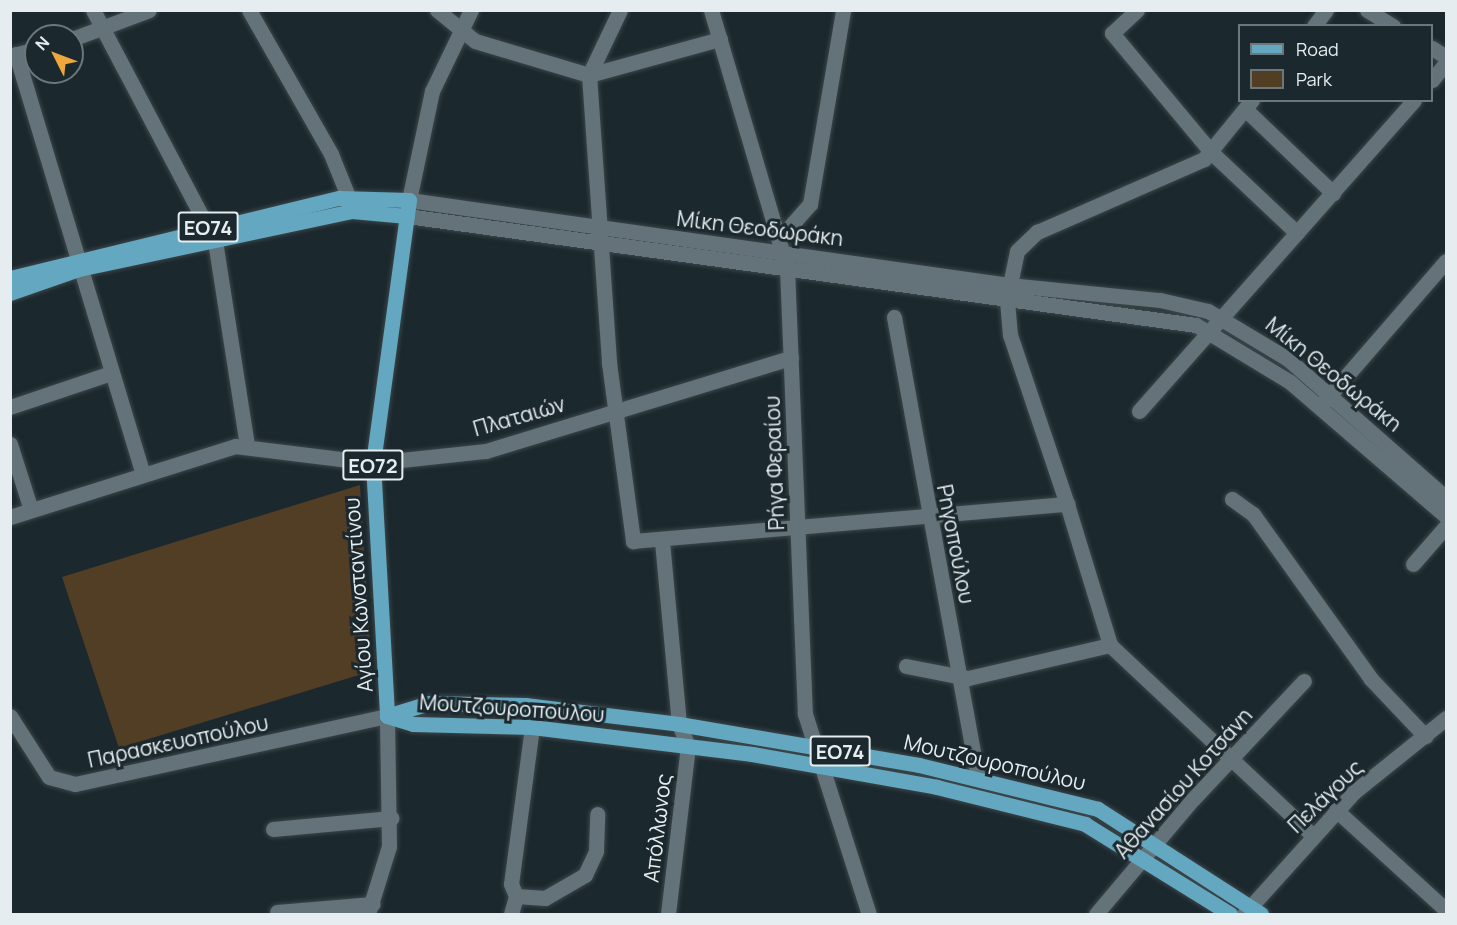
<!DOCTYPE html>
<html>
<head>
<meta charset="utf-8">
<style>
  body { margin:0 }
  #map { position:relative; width:1457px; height:925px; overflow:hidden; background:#1b282d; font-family:Manrope,sans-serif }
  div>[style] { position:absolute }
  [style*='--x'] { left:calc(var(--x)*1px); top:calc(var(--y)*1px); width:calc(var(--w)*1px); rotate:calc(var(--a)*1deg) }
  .green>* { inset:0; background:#523e25 }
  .roads { filter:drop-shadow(0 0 2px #3b464a) drop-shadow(0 0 2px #3b464a) }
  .minor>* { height:15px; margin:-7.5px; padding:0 7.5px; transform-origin:7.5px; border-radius:7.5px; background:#647379 }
  .tertiary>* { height:15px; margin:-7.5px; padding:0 7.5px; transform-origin:7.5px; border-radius:7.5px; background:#647379 }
  .secondary>* { height:15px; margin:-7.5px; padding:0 7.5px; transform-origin:7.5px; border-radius:7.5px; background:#647379 }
  .primary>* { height:15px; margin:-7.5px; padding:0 7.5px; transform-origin:7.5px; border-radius:7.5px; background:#63a8c0 }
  span { translate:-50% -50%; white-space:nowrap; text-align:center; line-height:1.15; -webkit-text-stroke:6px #1b282d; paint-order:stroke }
  .shield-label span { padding:2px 4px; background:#1b282d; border:2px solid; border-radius:4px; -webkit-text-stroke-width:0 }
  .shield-label { font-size:20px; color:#e5edf0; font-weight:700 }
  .street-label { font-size:21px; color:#e5edf0 }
  .frame { position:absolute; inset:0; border:12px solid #e5edf0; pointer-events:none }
  .legend { position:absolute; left:1238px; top:24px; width:195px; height:78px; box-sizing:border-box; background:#1b282d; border:2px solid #6c777b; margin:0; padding:8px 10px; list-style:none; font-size:18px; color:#e5edf0 }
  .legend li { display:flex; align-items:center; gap:12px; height:30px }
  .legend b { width:30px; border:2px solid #6c777b }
  .north { position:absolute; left:24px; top:24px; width:60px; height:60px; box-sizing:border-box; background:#1b282d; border:2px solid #6c777b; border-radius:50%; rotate:312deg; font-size:16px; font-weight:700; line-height:24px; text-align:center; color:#e5edf0 }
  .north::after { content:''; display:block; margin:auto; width:21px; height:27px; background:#efa73d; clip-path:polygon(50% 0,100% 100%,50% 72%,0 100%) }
</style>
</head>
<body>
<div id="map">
  <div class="green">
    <i style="clip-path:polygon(360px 485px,372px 671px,119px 748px,62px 577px)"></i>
  </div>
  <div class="roads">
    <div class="minor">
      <i style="--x:93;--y:10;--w:261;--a:62.2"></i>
      <i style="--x:215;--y:241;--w:206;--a:81.1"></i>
      <i style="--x:249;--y:10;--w:166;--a:60.3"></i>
      <i style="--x:331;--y:154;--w:45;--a:68"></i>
      <i style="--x:437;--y:10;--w:49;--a:39.2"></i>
      <i style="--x:475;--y:41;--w:119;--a:16.6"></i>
      <i style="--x:589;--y:75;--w:136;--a:-15.4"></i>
      <i style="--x:620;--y:10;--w:72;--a:115.5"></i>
      <i style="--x:589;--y:75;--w:289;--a:86"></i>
      <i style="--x:609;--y:363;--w:180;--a:82.3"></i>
      <i style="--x:633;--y:541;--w:436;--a:-4.9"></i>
      <i style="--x:1067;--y:504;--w:147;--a:73"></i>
      <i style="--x:1110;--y:645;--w:277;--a:43.2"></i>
      <i style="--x:711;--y:10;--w:269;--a:73.6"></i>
      <i style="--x:787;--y:268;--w:446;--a:87.7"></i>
      <i style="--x:805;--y:714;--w:210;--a:72.3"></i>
      <i style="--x:1137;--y:10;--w:34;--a:137"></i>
      <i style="--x:1112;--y:33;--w:155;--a:50.2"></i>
      <i style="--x:1211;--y:152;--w:118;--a:43.3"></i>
      <i style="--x:1367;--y:10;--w:31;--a:32"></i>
      <i style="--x:1314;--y:26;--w:20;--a:-53"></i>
      <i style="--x:72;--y:39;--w:82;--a:-20.6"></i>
      <i style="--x:1432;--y:48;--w:17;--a:33"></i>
      <i style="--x:16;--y:54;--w:437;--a:73.2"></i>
      <i style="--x:10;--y:56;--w:27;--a:-15"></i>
      <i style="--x:1432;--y:80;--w:22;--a:-51"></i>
      <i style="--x:1245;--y:109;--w:122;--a:43.7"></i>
      <i style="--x:779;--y:239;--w:47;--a:-48.5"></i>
      <i style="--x:810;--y:204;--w:197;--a:-80.3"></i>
      <i style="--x:894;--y:317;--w:469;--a:79.7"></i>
      <i style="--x:1322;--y:404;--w:189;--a:-49.1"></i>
      <i style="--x:10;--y:407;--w:107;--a:-18.6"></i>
      <i style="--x:1139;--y:411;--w:415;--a:-48.5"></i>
      <i style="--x:10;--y:444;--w:69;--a:72.3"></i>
      <i style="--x:1232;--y:499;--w:26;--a:36"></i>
      <i style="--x:1253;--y:514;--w:203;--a:54.4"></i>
      <i style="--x:1371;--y:679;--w:79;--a:46.5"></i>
      <i style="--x:1067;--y:504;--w:178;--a:-108.6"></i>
      <i style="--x:1010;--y:335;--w:36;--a:-95"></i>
      <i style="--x:1007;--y:299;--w:49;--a:-78.2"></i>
      <i style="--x:1017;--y:251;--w:28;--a:-44"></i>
      <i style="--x:1037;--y:232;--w:182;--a:-23.6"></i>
      <i style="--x:1204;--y:159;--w:76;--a:-50.9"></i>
      <i style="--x:10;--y:517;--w:236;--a:-17.5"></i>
      <i style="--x:235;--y:446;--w:139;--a:7"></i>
      <i style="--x:373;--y:463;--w:114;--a:-6.1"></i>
      <i style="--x:486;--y:451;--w:319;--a:-17"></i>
      <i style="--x:662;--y:541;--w:184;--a:84.7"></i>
      <i style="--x:679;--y:724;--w:24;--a:68"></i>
      <i style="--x:688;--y:746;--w:169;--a:96.8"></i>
      <i style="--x:1413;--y:564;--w:50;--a:-49"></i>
      <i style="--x:906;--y:666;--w:63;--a:11"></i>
      <i style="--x:968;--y:678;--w:146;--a:-13.1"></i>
      <i style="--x:10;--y:716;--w:72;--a:57.4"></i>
      <i style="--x:49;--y:777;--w:27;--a:15"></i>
      <i style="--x:75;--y:784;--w:319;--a:-12.3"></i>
      <i style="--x:532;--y:727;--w:158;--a:97.6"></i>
      <i style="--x:511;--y:884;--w:13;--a:67"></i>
      <i style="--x:516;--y:896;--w:29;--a:4"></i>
      <i style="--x:545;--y:898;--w:46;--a:-29.9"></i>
      <i style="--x:585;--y:875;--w:26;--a:-65"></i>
      <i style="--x:596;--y:851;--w:37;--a:-88"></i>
      <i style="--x:1336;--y:810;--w:149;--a:42.3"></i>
      <i style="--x:273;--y:829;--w:119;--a:-5.3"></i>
      <i style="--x:277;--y:912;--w:96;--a:-4.8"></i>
      <i style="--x:511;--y:914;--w:19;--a:-74"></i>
      <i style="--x:1096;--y:914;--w:150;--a:-49.9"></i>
      <i style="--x:1193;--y:799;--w:162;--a:-46.8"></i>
    </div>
    <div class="tertiary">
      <i style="--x:409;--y:200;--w:606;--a:8.06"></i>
      <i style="--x:1009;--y:285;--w:152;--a:5.7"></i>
      <i style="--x:1160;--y:300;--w:49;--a:12.9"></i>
      <i style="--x:1208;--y:311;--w:93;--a:31"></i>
      <i style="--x:1288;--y:359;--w:210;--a:41.3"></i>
      <i style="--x:407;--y:216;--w:796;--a:7.87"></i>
      <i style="--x:1196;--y:325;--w:110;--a:31.2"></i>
      <i style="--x:1290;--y:382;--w:206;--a:40.7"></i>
      <i style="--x:1244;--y:914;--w:164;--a:-48"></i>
      <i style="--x:1354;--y:792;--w:118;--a:-38.8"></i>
    </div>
    <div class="secondary">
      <i style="--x:409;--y:200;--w:111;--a:-78.1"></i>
      <i style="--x:432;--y:91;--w:90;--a:-64.3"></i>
      <i style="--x:368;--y:914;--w:71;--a:-72.8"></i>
      <i style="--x:389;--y:846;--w:130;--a:-90.9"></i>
    </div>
    <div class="primary">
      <i style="--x:10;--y:278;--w:339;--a:-13.7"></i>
      <i style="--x:339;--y:198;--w:70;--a:1.6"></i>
      <i style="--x:409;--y:200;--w:265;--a:97.8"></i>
      <i style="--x:373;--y:463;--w:253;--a:86.8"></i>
      <i style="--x:10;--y:293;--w:73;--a:-19.2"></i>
      <i style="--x:79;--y:269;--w:279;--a:-12"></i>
      <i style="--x:352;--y:211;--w:55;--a:5.2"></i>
      <i style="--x:387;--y:716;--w:44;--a:-17.2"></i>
      <i style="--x:429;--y:703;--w:96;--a:1.2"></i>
      <i style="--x:525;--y:705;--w:155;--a:7"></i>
      <i style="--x:679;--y:724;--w:243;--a:9.7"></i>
      <i style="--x:919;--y:765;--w:184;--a:13.8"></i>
      <i style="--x:1098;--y:809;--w:194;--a:32.8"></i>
      <i style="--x:387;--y:716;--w:27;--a:17"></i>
      <i style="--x:413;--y:724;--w:119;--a:1.4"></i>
      <i style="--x:532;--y:727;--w:222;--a:7"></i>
      <i style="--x:752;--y:754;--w:188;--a:10.1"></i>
      <i style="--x:937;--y:787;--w:153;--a:14"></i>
      <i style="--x:1085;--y:824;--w:171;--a:31.8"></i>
    </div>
  </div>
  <div class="shield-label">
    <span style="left:208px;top:227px">ΕΟ74</span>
    <span style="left:373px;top:465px">ΕΟ72</span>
    <span style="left:840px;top:751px">ΕΟ74</span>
  </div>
  <div class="street-label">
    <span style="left:760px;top:228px;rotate:7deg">Μίκη Θεοδωράκη</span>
    <span style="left:1334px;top:374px;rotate:39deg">Μίκη Θεοδωράκη</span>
    <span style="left:519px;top:416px;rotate:-16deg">Πλαταιών</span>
    <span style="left:774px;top:463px;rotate:-92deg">Ρήγα Φεραίου</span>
    <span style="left:956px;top:544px;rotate:79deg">Ρηγοπούλου</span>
    <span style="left:358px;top:595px;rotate:-94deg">Αγίου Κωνσταντίνου</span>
    <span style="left:512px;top:708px;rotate:4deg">Μουτζουροπούλου</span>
    <span style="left:178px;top:741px;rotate:-12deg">Παρασκευοπούλου</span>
    <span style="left:995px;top:762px;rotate:13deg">Μουτζουροπούλου</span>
    <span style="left:1183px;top:783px;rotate:-48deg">Αθανασίου Κοτσάνη</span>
    <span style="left:1325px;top:796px;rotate:-44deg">Πελάγους</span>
    <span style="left:657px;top:828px;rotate:-83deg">Απόλλωνος</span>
  </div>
  <div class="frame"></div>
  <ul class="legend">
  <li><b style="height:8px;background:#63a8c0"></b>Road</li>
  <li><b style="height:16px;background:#523e25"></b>Park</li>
  </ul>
  <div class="north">N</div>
</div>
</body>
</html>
